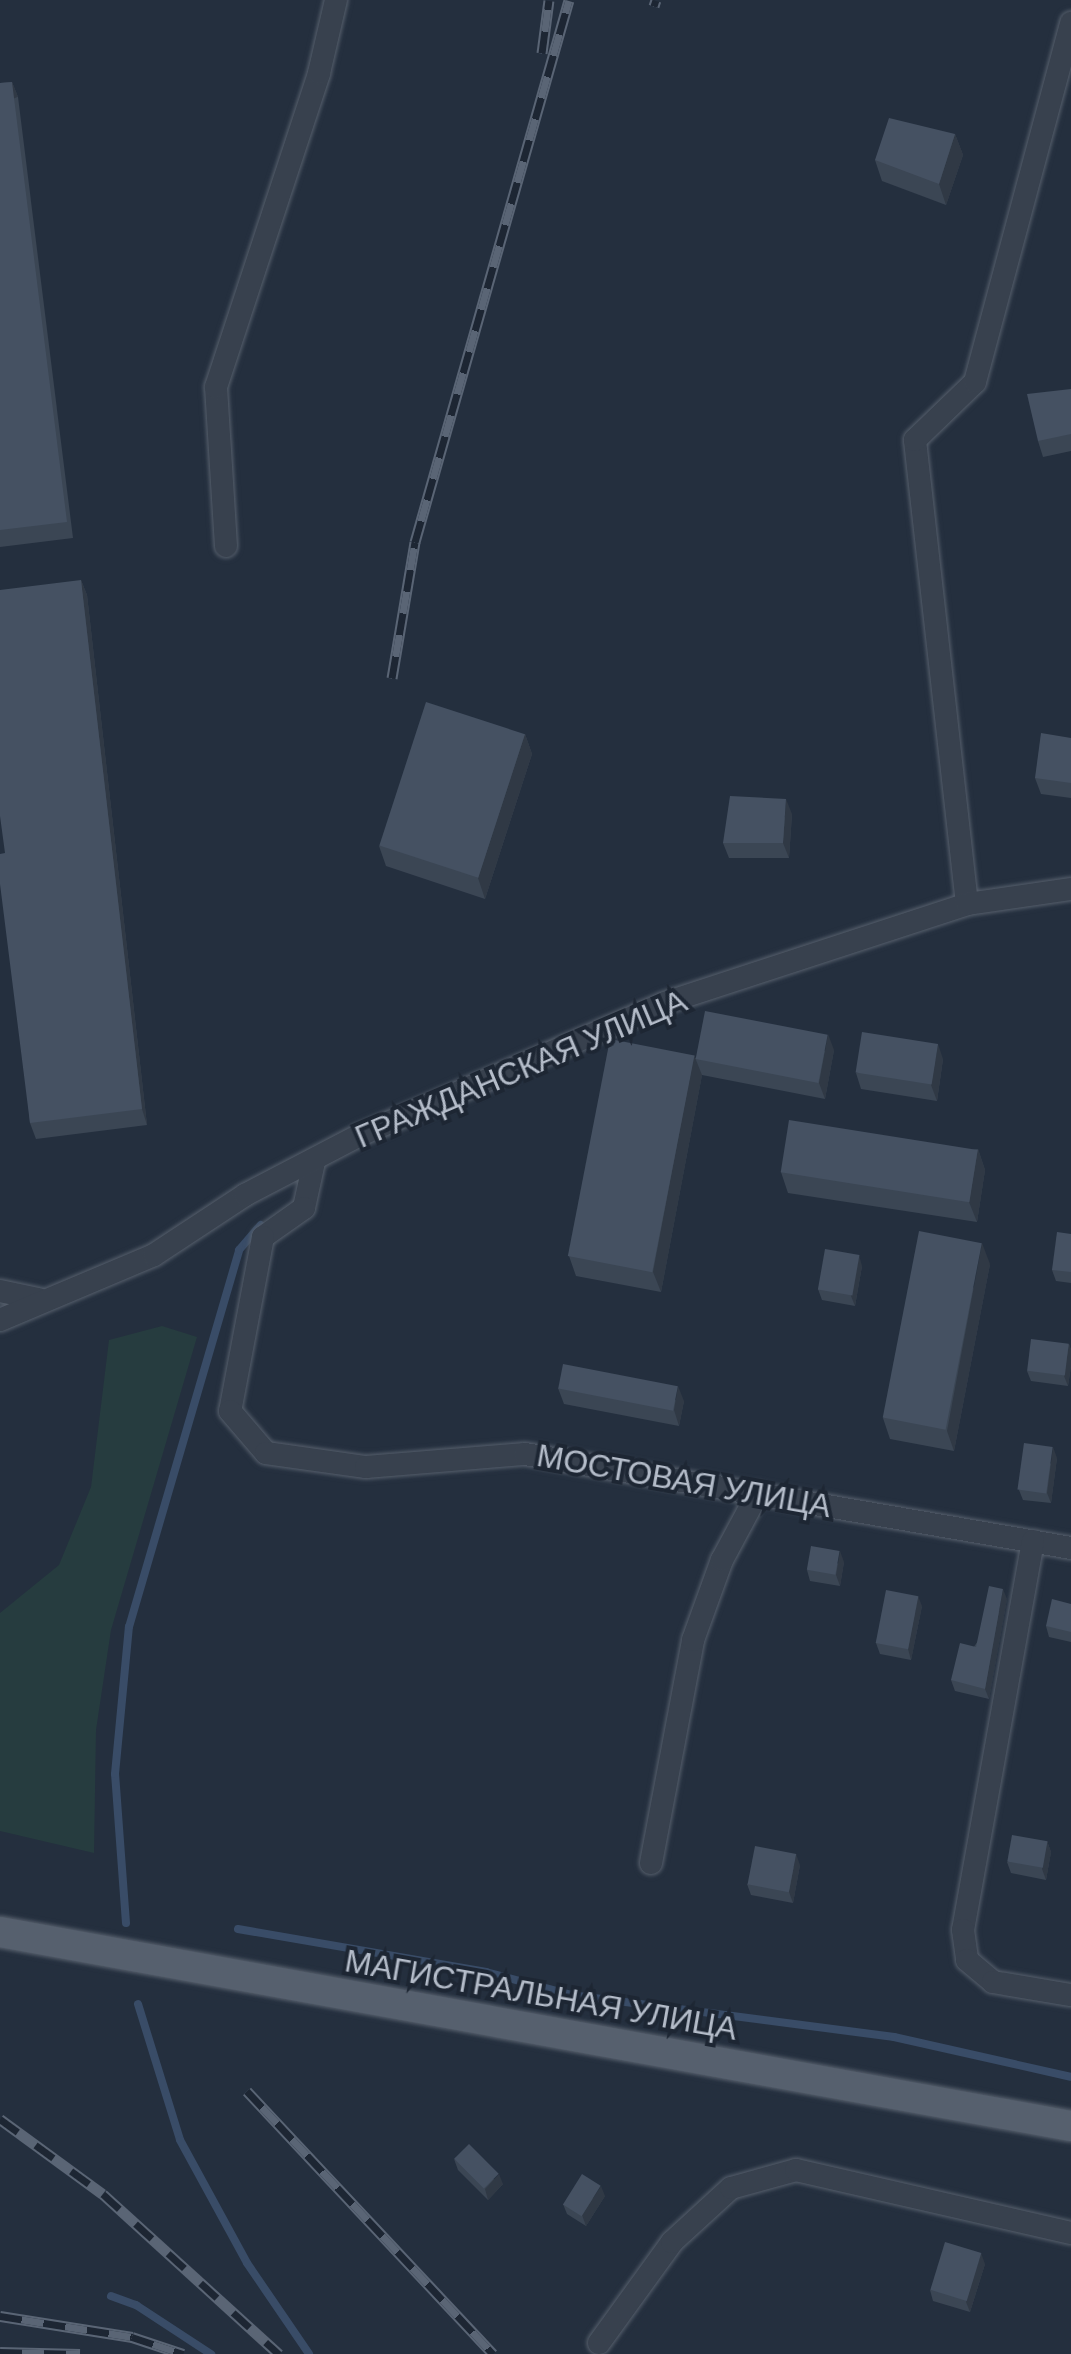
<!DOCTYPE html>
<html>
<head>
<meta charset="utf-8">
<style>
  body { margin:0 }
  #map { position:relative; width:1071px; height:2354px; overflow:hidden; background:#242f3e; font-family:"DM Sans",sans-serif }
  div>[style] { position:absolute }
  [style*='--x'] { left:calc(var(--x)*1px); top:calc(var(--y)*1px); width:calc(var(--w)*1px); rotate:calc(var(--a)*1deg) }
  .green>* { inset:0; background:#263c3f }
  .stream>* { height:8px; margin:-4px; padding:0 4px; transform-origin:4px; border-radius:4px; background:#394c67 }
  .roads { filter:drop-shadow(0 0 2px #565f6c) drop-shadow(0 0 2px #565f6c) }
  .minor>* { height:22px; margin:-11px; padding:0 11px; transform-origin:11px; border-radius:11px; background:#38414e }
  .major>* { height:30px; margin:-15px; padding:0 15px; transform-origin:15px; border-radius:15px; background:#56606e }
  .rail>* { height:11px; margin-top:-5.5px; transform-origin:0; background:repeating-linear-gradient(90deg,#1d2633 0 22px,#5a6575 0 44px); box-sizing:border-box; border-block:2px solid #5a6575 }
  .wall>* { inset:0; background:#3b4654 }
  .shaded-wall>* { inset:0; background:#303945; transform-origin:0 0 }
  .building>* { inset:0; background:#455162; transform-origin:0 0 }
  span { translate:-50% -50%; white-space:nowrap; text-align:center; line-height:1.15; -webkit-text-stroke:8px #1d2633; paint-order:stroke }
  .street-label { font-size:32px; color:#b4bcc9 }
</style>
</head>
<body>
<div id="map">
  <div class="green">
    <i style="clip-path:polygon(162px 1326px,197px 1337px,111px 1630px,96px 1730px,94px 1853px,0 1831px,0 1613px,59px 1565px,91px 1487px,109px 1340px)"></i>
  </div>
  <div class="stream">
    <i style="--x:126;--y:1923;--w:149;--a:-94.2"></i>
    <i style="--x:115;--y:1774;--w:148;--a:-84.6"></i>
    <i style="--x:129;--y:1627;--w:393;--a:-73.7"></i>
    <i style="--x:239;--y:1250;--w:33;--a:-49"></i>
    <i style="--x:238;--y:1929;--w:252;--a:9.8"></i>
    <i style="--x:486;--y:1972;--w:88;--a:15.1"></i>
    <i style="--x:571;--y:1995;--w:326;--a:7.4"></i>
    <i style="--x:894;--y:2037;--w:181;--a:12.7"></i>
    <i style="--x:138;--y:2004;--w:142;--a:72.8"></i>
    <i style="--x:180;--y:2140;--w:140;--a:61.4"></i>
    <i style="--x:247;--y:2263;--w:110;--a:55.7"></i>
    <i style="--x:111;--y:2296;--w:27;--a:20"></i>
    <i style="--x:136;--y:2305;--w:90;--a:33.2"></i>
  </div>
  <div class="roads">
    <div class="minor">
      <i style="--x:226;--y:546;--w:159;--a:-93.6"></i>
      <i style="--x:216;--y:387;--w:330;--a:-71.8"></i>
      <i style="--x:319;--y:73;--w:75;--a:-76.9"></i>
      <i style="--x:967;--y:904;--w:467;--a:-96.4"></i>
      <i style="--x:915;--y:440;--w:83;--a:-44"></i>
      <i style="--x:975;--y:382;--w:372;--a:-75"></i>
      <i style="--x:314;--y:1162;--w:47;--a:102.3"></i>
      <i style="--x:304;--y:1208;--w:50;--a:144.7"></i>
      <i style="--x:263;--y:1237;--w:177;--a:100.7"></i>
      <i style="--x:230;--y:1411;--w:55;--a:49.4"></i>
      <i style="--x:266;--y:1453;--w:101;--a:8"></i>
      <i style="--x:366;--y:1467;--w:160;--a:-4.7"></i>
      <i style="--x:525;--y:1454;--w:554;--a:9.77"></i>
      <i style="--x:0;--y:1291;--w:40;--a:12"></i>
      <i style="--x:0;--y:1320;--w:167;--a:-22.9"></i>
      <i style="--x:154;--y:1255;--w:109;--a:-33.4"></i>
      <i style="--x:245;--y:1195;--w:130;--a:-27.6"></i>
      <i style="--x:360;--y:1135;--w:332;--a:-23.4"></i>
      <i style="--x:665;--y:1003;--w:318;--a:-18.1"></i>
      <i style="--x:967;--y:904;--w:105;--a:-8.2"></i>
      <i style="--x:1033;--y:1541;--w:395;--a:100.2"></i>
      <i style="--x:963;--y:1930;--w:30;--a:82"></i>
      <i style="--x:967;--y:1960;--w:34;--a:40"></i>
      <i style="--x:993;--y:1982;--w:79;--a:9.5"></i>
      <i style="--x:651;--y:1863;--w:227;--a:-79.3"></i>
      <i style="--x:693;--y:1640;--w:85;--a:-70.1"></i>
      <i style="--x:722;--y:1560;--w:76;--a:-61.8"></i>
      <i style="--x:599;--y:2343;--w:125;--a:-54.1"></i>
      <i style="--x:672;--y:2242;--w:80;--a:-42.5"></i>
      <i style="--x:731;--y:2188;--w:67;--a:-15.5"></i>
      <i style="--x:796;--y:2170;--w:282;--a:12.9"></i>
    </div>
    <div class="major">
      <i style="--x:0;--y:1932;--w:1088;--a:10.27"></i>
    </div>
  </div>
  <div class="rail">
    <i style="--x:654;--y:6;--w:6;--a:-72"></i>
    <i style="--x:542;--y:53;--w:53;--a:-82.5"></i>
    <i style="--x:392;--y:678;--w:138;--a:-80.4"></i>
    <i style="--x:415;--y:542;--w:563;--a:-74.14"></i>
    <i style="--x:247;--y:2091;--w:360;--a:46.9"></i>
    <i style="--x:0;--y:2119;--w:127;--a:36.1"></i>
    <i style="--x:103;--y:2194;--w:238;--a:42.3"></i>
    <i style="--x:0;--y:2316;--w:134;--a:9"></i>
    <i style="--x:132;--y:2337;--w:54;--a:18.4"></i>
    <i style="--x:0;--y:2352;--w:80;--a:1.4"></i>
  </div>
  <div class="wall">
    <i style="clip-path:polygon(12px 82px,18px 97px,73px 538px,0 547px,0 83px)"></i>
    <i style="clip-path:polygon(955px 134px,963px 155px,946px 205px,882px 181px,875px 160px)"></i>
    <i style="clip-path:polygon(1071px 389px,1071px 451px,1043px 457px,1038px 441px)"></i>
    <i style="clip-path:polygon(81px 580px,87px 595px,147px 1125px,36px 1139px,30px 1123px,5px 853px)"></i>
    <i style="clip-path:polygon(525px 734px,532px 754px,485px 899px,386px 866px,379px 846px)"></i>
    <i style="clip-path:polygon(1071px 738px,1071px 798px,1041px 794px,1035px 778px)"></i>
    <i style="clip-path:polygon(792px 814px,789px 858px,729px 858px,723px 843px)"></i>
    <i style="clip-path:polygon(834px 1050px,825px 1099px,702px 1075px,661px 1292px,576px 1276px,569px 1256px,694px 1055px,696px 1059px)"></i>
    <i style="clip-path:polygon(943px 1059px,937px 1101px,861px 1089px,856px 1073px)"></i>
    <i style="clip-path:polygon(978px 1149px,985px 1170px,977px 1222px,788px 1193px,781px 1172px)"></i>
    <i style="clip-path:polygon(1071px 1234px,1071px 1283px,1056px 1281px,1052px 1270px)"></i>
    <i style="clip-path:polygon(990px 1264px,954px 1451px,890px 1439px,883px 1418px)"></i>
    <i style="clip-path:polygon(862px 1266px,855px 1306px,822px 1300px,818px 1289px)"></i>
    <i style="clip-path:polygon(1069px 1344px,1071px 1350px,1071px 1366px,1068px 1386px,1031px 1381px,1027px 1371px)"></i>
    <i style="clip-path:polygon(558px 1388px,684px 1401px,679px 1426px,564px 1404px)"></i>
    <i style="clip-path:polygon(1057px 1458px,1051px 1503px,1023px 1500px,1019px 1490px)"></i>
    <i style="clip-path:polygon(844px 1562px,840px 1586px,810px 1581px,807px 1570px)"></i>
    <i style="clip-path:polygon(1007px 1599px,989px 1699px,955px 1691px,951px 1680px)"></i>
    <i style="clip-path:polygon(1071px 1604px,1071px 1642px,1049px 1637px,1046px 1626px)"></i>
    <i style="clip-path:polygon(922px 1606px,911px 1660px,880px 1654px,876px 1643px)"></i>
    <i style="clip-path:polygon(1047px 1841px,1051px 1852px,1046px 1880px,1011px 1873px,1007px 1862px)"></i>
    <i style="clip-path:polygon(800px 1865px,793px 1903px,751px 1895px,747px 1884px)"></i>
    <i style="clip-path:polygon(454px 2159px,503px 2184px,488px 2200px,458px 2170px)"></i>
    <i style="clip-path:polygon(605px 2196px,586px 2226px,567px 2214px,563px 2204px)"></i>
    <i style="clip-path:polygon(985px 2264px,970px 2312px,933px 2301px,930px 2290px)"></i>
  </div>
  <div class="shaded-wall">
    <i style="left:12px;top:82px;width:16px;height:443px;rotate:68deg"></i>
    <i style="clip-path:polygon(955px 134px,963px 155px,946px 205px,939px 184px)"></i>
    <i style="clip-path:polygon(81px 580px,87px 595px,147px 1125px,142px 1109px)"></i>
    <i style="clip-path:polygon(525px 734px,532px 754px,485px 899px,478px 878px)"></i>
    <i style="clip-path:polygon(786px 799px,792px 814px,789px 858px,783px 843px)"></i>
    <i style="clip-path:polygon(828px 1034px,834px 1050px,825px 1099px,819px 1083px)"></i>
    <i style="clip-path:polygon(938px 1044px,943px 1059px,937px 1101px,931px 1085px)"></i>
    <i style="clip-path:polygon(694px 1055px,702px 1075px,661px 1292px,653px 1272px)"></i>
    <i style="clip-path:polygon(978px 1149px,985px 1170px,977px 1222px,969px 1202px)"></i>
    <i style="clip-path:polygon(982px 1243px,990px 1264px,954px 1451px,947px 1431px)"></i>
    <i style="clip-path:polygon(859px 1255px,862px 1266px,855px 1306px,851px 1296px)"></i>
    <i style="clip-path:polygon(1069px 1344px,1071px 1350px,1071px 1366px,1068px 1386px,1064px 1376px)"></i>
    <i style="clip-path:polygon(678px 1386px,684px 1401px,679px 1426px,674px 1410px)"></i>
    <i style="clip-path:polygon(1053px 1447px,1057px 1458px,1051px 1503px,1047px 1493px)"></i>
    <i style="clip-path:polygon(840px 1551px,844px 1562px,840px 1586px,836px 1575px)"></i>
    <i style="clip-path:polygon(1003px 1589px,1007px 1599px,989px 1699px,985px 1689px)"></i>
    <i style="clip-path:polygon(918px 1596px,922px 1606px,911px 1660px,908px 1649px)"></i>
    <i style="clip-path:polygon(1047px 1841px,1051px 1852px,1046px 1880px,1042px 1869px)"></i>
    <i style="clip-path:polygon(796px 1854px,800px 1865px,793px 1903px,789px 1892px)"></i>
    <i style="clip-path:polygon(499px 2174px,503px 2184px,488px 2200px,485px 2189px)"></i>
    <i style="clip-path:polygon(601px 2186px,605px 2196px,586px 2226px,582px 2215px)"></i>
    <i style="clip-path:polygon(981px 2253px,985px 2264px,970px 2312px,966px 2302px)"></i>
  </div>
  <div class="building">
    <i style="clip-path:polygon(12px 82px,67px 522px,0 530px,0 83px)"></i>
    <i style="clip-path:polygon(889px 118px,955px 134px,939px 184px,875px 160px)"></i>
    <i style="clip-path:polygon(1071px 389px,1071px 434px,1038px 441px,1027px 394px)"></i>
    <i style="clip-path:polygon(81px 580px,142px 1109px,30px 1123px,0 884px,0 854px,5px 853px,0 816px,0 590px)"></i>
    <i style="left:426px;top:702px;width:104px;height:151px;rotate:18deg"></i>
    <i style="clip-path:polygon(1041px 733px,1071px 738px,1071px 783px,1035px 778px)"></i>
    <i style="clip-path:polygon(730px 796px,786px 799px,783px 843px,723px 843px)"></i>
    <i style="left:705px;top:1011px;width:125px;height:49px;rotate:11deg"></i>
    <i style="left:862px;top:1032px;width:77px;height:41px;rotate:9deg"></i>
    <i style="left:610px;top:1039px;width:86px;height:221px;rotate:11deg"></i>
    <i style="left:789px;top:1120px;width:191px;height:53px;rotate:9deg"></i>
    <i style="left:919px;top:1231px;width:64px;height:190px;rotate:11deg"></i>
    <i style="clip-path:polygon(1057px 1232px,1071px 1234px,1071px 1272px,1052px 1270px)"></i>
    <i style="left:825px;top:1249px;width:35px;height:41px;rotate:10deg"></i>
    <i style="left:1031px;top:1339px;width:38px;height:32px;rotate:7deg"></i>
    <i style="left:563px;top:1364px;width:117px;height:25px;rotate:11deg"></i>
    <i style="left:1024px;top:1443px;width:29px;height:47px;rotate:8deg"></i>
    <i style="left:811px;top:1546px;width:29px;height:24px;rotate:10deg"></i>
    <i style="clip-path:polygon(989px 1586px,1003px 1589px,985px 1689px,951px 1680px,960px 1643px,976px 1647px)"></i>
    <i style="left:886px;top:1590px;width:33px;height:54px;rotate:11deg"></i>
    <i style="clip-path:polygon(1052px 1599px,1071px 1604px,1071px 1632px,1046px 1626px)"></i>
    <i style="left:1012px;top:1835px;width:36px;height:27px;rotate:10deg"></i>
    <i style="left:755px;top:1846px;width:42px;height:39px;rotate:11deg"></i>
    <i style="left:469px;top:2144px;width:42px;height:21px;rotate:45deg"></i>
    <i style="left:582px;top:2174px;width:22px;height:36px;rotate:32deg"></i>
    <i style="left:945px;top:2242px;width:38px;height:50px;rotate:17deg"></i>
  </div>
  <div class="street-label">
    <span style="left:521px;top:1069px;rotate:-23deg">ГРАЖДАНСКАЯ УЛИЦА</span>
    <span style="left:684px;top:1481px;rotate:10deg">МОСТОВАЯ УЛИЦА</span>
    <span style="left:541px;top:1995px;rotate:10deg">МАГИСТРАЛЬНАЯ УЛИЦА</span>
  </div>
</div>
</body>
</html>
